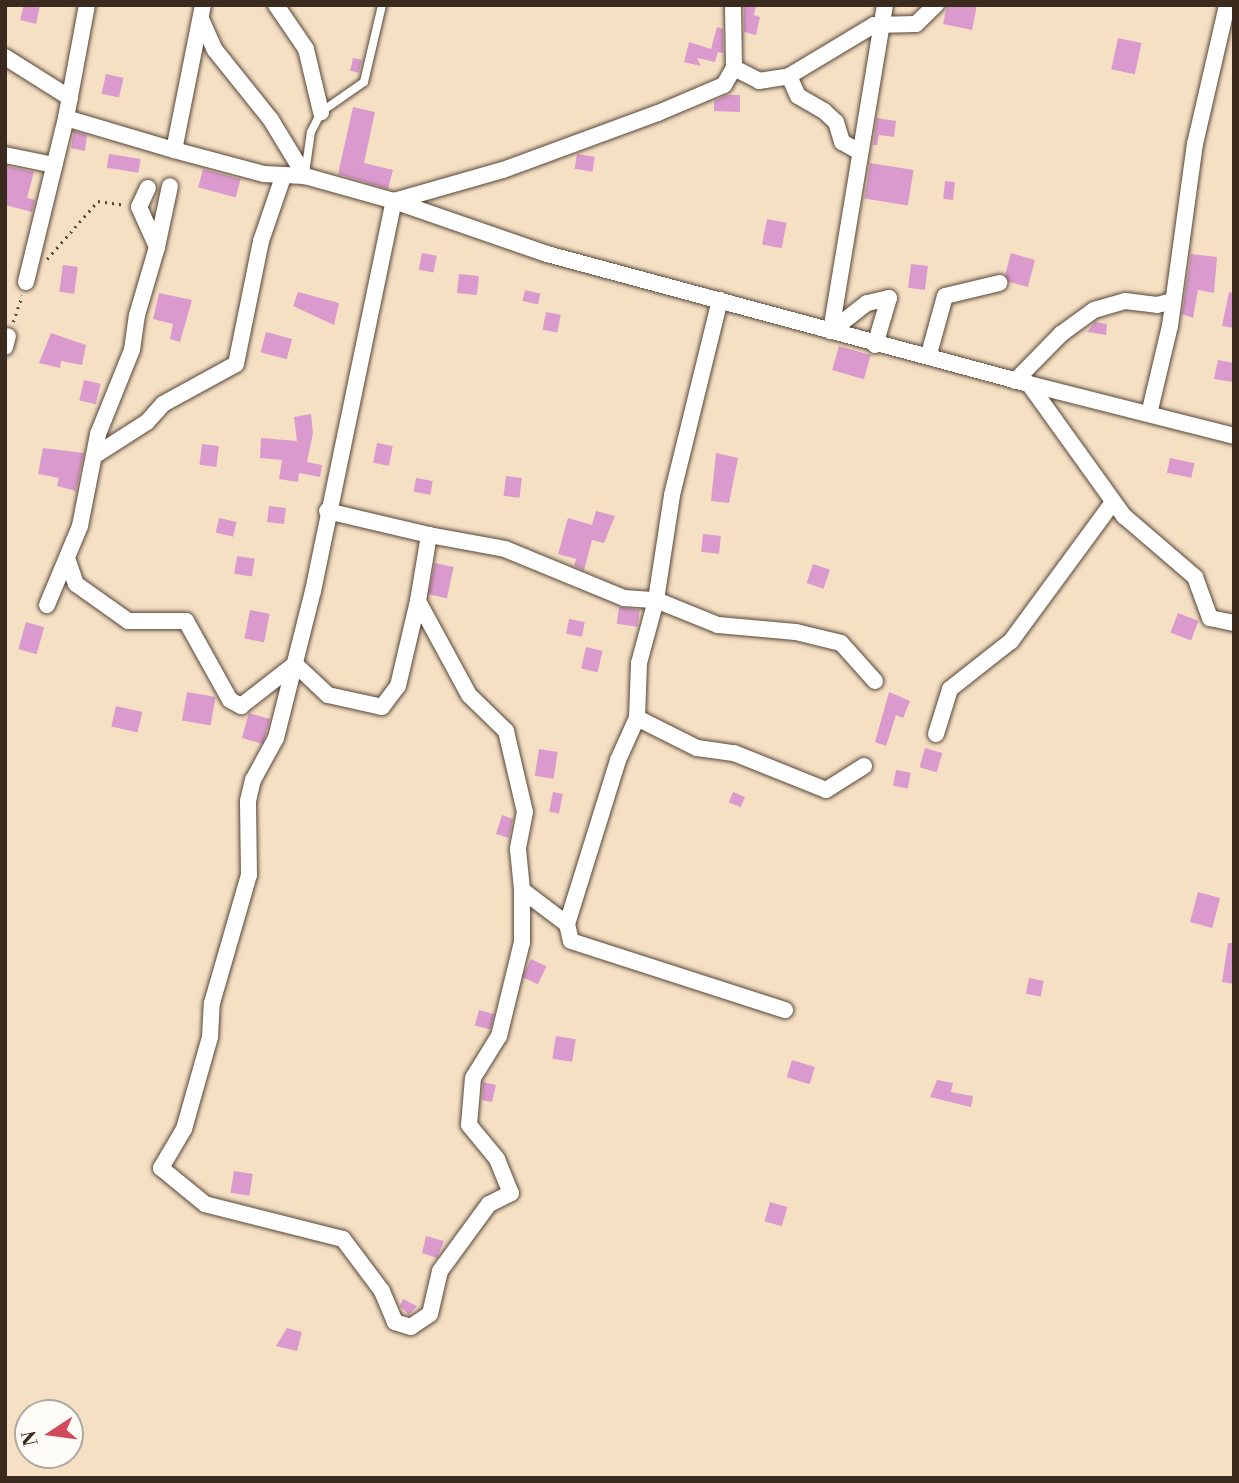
<!DOCTYPE html>
<html>
<head>
<meta charset="utf-8">
<style>
  body { margin:0 }
  #map { position:relative; width:1239px; height:1483px; overflow:hidden; background:#f5e0c4; font-family:"Libre Bodoni",serif }
  div>[style] { position:absolute }
  [style*='--x'] { left:calc(var(--x)*1px); top:calc(var(--y)*1px); width:calc(var(--w)*1px); rotate:calc(var(--a)*1deg) }
  .building>* { inset:0; background:#db9acd; transform-origin:0 0 }
  .path>* { height:2.5px; margin-top:-1.25px; transform-origin:0; background:repeating-linear-gradient(90deg,#574537 0 2px,transparent 0 7px) }
  .roads { filter:drop-shadow(0 0 2px #574537) drop-shadow(0 0 2px #574537) }
  .service>* { height:8px; margin:-4px; padding:0 4px; transform-origin:4px; border-radius:4px; background:#fff }
  .minor>* { height:16px; margin:-8px; padding:0 8px; transform-origin:8px; border-radius:8px; background:#fff }
  span { translate:-50% -50%; white-space:nowrap; text-align:center; line-height:1.15; -webkit-text-stroke:5px #fdfcf7; paint-order:stroke }
  .frame { position:absolute; inset:0; border:7px solid #3b2a1e; pointer-events:none }
  .north { position:absolute; left:14px; top:1399px; width:70px; height:70px; box-sizing:border-box; background:#fdfcf7; border:2px solid #afa8a0; border-radius:50%; rotate:257deg; font-size:19px; font-weight:700; line-height:28px; text-align:center; color:#3b2a1e }
  .north::after { content:''; display:block; margin:auto; width:24px; height:32px; background:#d1495b; clip-path:polygon(50% 0,100% 100%,50% 72%,0 100%) }
</style>
</head>
<body>
<div id="map">
  <div class="building">
    <i style="clip-path:polygon(24px 5px,40px 5px,36px 24px,20px 20px)"></i>
    <i style="clip-path:polygon(744px 5px,756px 5px,754px 15px,760px 17px,756px 35px,744px 32px)"></i>
    <i style="clip-path:polygon(947px 5px,977px 5px,972px 30px,943px 24px)"></i>
    <i style="clip-path:polygon(717px 27px,723px 29px,723px 53px,718px 52px,715px 62px,697px 58px,701px 66px,684px 62px,689px 42px,711px 49px)"></i>
    <i style="left:1118px;top:38px;width:24px;height:32px;rotate:12deg"></i>
    <i style="left:353px;top:58px;width:9px;height:13px;rotate:13deg"></i>
    <i style="left:106px;top:74px;width:18px;height:20px;rotate:13deg"></i>
    <i style="clip-path:polygon(727px 95px,740px 95px,740px 112px,714px 111px,714px 101px)"></i>
    <i style="clip-path:polygon(353px 107px,375px 112px,364px 163px,393px 170px,388px 189px,338px 174px)"></i>
    <i style="clip-path:polygon(877px 118px,896px 121px,894px 137px,879px 135px,877px 145px,873px 145px)"></i>
    <i style="clip-path:polygon(74px 131px,87px 135px,85px 151px,71px 148px)"></i>
    <i style="left:109px;top:154px;width:32px;height:14px;rotate:9deg"></i>
    <i style="left:577px;top:154px;width:18px;height:15px;rotate:9deg"></i>
    <i style="left:870px;top:163px;width:44px;height:36px;rotate:9deg"></i>
    <i style="clip-path:polygon(5px 166px,34px 172px,27px 198px,35px 200px,32px 212px,5px 205px)"></i>
    <i style="left:203px;top:169px;width:39px;height:19px;rotate:15deg"></i>
    <i style="left:945px;top:181px;width:10px;height:18px;rotate:6deg"></i>
    <i style="left:767px;top:219px;width:20px;height:26px;rotate:11deg"></i>
    <i style="left:422px;top:253px;width:15px;height:17px;rotate:11deg"></i>
    <i style="clip-path:polygon(1011px 253px,1035px 260px,1028px 287px,1009px 282px,1005px 275px)"></i>
    <i style="clip-path:polygon(1191px 254px,1217px 257px,1214px 293px,1198px 290px,1193px 318px,1182px 314px)"></i>
    <i style="left:911px;top:264px;width:17px;height:24px;rotate:7deg"></i>
    <i style="left:63px;top:265px;width:15px;height:27px;rotate:8deg"></i>
    <i style="left:459px;top:274px;width:20px;height:19px;rotate:6deg"></i>
    <i style="left:525px;top:290px;width:16px;height:11px;rotate:14deg"></i>
    <i style="clip-path:polygon(298px 292px,339px 303px,334px 325px,293px 306px)"></i>
    <i style="clip-path:polygon(1229px 292px,1234px 293px,1234px 328px,1222px 326px)"></i>
    <i style="clip-path:polygon(159px 293px,192px 300px,180px 342px,170px 339px,173px 324px,153px 319px)"></i>
    <i style="left:546px;top:312px;width:15px;height:18px;rotate:11deg"></i>
    <i style="clip-path:polygon(1095px 322px,1107px 324px,1106px 335px,1087px 332px)"></i>
    <i style="left:266px;top:332px;width:27px;height:21px;rotate:15deg"></i>
    <i style="clip-path:polygon(51px 333px,86px 345px,82px 365px,61px 361px,60px 368px,39px 363px)"></i>
    <i style="left:839px;top:346px;width:33px;height:25px;rotate:16deg"></i>
    <i style="clip-path:polygon(1218px 360px,1234px 363px,1233px 382px,1214px 379px)"></i>
    <i style="left:84px;top:380px;width:17px;height:21px;rotate:13deg"></i>
    <i style="clip-path:polygon(311px 414px,313px 433px,307px 462px,322px 465px,320px 477px,299px 473px,298px 482px,279px 479px,282px 460px,260px 458px,261px 438px,297px 441px,294px 417px)"></i>
    <i style="left:377px;top:443px;width:16px;height:20px;rotate:11deg"></i>
    <i style="left:202px;top:444px;width:17px;height:21px;rotate:7deg"></i>
    <i style="clip-path:polygon(43px 448px,84px 453px,76px 491px,57px 486px,59px 478px,38px 474px)"></i>
    <i style="clip-path:polygon(716px 453px,738px 458px,729px 503px,711px 501px)"></i>
    <i style="left:1170px;top:458px;width:25px;height:15px;rotate:12deg"></i>
    <i style="left:506px;top:476px;width:16px;height:20px;rotate:7deg"></i>
    <i style="left:416px;top:478px;width:17px;height:14px;rotate:10deg"></i>
    <i style="left:269px;top:506px;width:17px;height:16px;rotate:7deg"></i>
    <i style="clip-path:polygon(596px 511px,615px 516px,604px 543px,592px 540px,584px 570px,574px 566px,576px 559px,558px 554px,568px 518px,592px 525px)"></i>
    <i style="left:219px;top:518px;width:18px;height:15px;rotate:13deg"></i>
    <i style="left:703px;top:534px;width:18px;height:18px;rotate:6deg"></i>
    <i style="left:237px;top:556px;width:18px;height:18px;rotate:9deg"></i>
    <i style="left:435px;top:563px;width:19px;height:32px;rotate:12deg"></i>
    <i style="left:813px;top:564px;width:18px;height:20px;rotate:19deg"></i>
    <i style="left:619px;top:607px;width:21px;height:17px;rotate:8deg"></i>
    <i style="left:250px;top:610px;width:20px;height:29px;rotate:11deg"></i>
    <i style="left:1178px;top:613px;width:22px;height:21px;rotate:21deg"></i>
    <i style="left:569px;top:619px;width:16px;height:15px;rotate:11deg"></i>
    <i style="left:26px;top:622px;width:19px;height:28px;rotate:16deg"></i>
    <i style="left:586px;top:647px;width:17px;height:22px;rotate:13deg"></i>
    <i style="left:187px;top:692px;width:29px;height:29px;rotate:10deg"></i>
    <i style="clip-path:polygon(889px 692px,910px 701px,903px 718px,896px 715px,886px 746px,875px 742px)"></i>
    <i style="left:116px;top:706px;width:27px;height:21px;rotate:13deg"></i>
    <i style="left:249px;top:713px;width:22px;height:26px;rotate:16deg"></i>
    <i style="left:925px;top:748px;width:18px;height:20px;rotate:16deg"></i>
    <i style="left:539px;top:749px;width:19px;height:27px;rotate:9deg"></i>
    <i style="left:896px;top:770px;width:15px;height:16px;rotate:11deg"></i>
    <i style="left:553px;top:792px;width:10px;height:20px;rotate:11deg"></i>
    <i style="left:733px;top:792px;width:13px;height:11px;rotate:23deg"></i>
    <i style="clip-path:polygon(502px 815px,513px 819px,509px 838px,496px 834px)"></i>
    <i style="left:1198px;top:892px;width:23px;height:31px;rotate:15deg"></i>
    <i style="clip-path:polygon(1228px 943px,1234px 943px,1234px 984px,1222px 982px)"></i>
    <i style="left:531px;top:959px;width:17px;height:20px;rotate:25deg"></i>
    <i style="left:1029px;top:978px;width:15px;height:16px;rotate:11deg"></i>
    <i style="left:479px;top:1010px;width:16px;height:16px;rotate:15deg"></i>
    <i style="left:556px;top:1036px;width:20px;height:23px;rotate:9deg"></i>
    <i style="left:792px;top:1060px;width:24px;height:18px;rotate:17deg"></i>
    <i style="clip-path:polygon(937px 1080px,953px 1083px,951px 1092px,973px 1096px,971px 1107px,930px 1097px)"></i>
    <i style="clip-path:polygon(483px 1082px,496px 1085px,492px 1102px,482px 1100px)"></i>
    <i style="left:234px;top:1171px;width:19px;height:22px;rotate:9deg"></i>
    <i style="left:770px;top:1202px;width:18px;height:20px;rotate:16deg"></i>
    <i style="clip-path:polygon(426px 1236px,444px 1241px,437px 1258px,422px 1253px)"></i>
    <i style="clip-path:polygon(403px 1299px,417px 1306px,409px 1315px,400px 1306px)"></i>
    <i style="clip-path:polygon(287px 1328px,302px 1332px,297px 1351px,276px 1346px)"></i>
  </div>
  <div class="path">
    <i style="--x:47;--y:259;--w:77;--a:-48.7"></i>
    <i style="--x:98;--y:201;--w:28;--a:8"></i>
    <i style="--x:13;--y:322;--w:28;--a:-71"></i>
  </div>
  <div class="roads">
    <div class="service">
      <i style="--x:305;--y:173;--w:41;--a:-81.7"></i>
      <i style="--x:311;--y:132;--w:22;--a:-63"></i>
      <i style="--x:321;--y:112;--w:52;--a:-34.9"></i>
      <i style="--x:364;--y:82;--w:79;--a:-76.8"></i>
    </div>
    <div class="minor">
      <i style="--x:203;--y:5;--w:148;--a:101.3"></i>
      <i style="--x:174;--y:150;--w:93;--a:14.9"></i>
      <i style="--x:264;--y:174;--w:41;--a:2.8"></i>
      <i style="--x:305;--y:176;--w:92;--a:15.7"></i>
      <i style="--x:394;--y:201;--w:113;--a:-15.9"></i>
      <i style="--x:503;--y:170;--w:165;--a:-20.2"></i>
      <i style="--x:658;--y:113;--w:72;--a:-23"></i>
      <i style="--x:724;--y:85;--w:20;--a:-60"></i>
      <i style="--x:734;--y:68;--w:28;--a:27"></i>
      <i style="--x:759;--y:81;--w:30;--a:-9"></i>
      <i style="--x:789;--y:76;--w:99;--a:-31"></i>
      <i style="--x:874;--y:25;--w:42;--a:-1.4"></i>
      <i style="--x:916;--y:24;--w:28;--a:-44"></i>
      <i style="--x:276;--y:5;--w:53;--a:55.7"></i>
      <i style="--x:306;--y:49;--w:65;--a:76.6"></i>
      <i style="--x:733;--y:5;--w:63;--a:89.1"></i>
      <i style="--x:201;--y:19;--w:34;--a:66"></i>
      <i style="--x:215;--y:50;--w:90;--a:51.3"></i>
      <i style="--x:271;--y:120;--w:66;--a:58.7"></i>
      <i style="--x:5;--y:57;--w:77;--a:32.2"></i>
      <i style="--x:789;--y:76;--w:22;--a:66"></i>
      <i style="--x:798;--y:96;--w:30;--a:30"></i>
      <i style="--x:824;--y:111;--w:16;--a:43"></i>
      <i style="--x:836;--y:122;--w:21;--a:73"></i>
      <i style="--x:842;--y:142;--w:18;--a:29"></i>
      <i style="--x:66;--y:118;--w:113;--a:16.5"></i>
      <i style="--x:5;--y:155;--w:50;--a:11.5"></i>
      <i style="--x:157;--y:247;--w:62;--a:-78"></i>
      <i style="--x:26;--y:282;--w:169;--a:-76.3"></i>
      <i style="--x:66;--y:118;--w:115;--a:-79.5"></i>
      <i style="--x:875;--y:345;--w:49;--a:-73.4"></i>
      <i style="--x:889;--y:298;--w:23;--a:167"></i>
      <i style="--x:867;--y:303;--w:46;--a:142.1"></i>
      <i style="--x:831;--y:331;--w:330;--a:-80.6"></i>
      <i style="--x:5;--y:347;--w:11;--a:-75"></i>
      <i style="--x:929;--y:354;--w:60;--a:-74.6"></i>
      <i style="--x:945;--y:296;--w:56;--a:-13.5"></i>
      <i style="--x:1015;--y:381;--w:66;--a:-45.6"></i>
      <i style="--x:1061;--y:334;--w:41;--a:-36"></i>
      <i style="--x:1094;--y:310;--w:32;--a:-16"></i>
      <i style="--x:1125;--y:301;--w:32;--a:7"></i>
      <i style="--x:1157;--y:305;--w:16;--a:-14"></i>
      <i style="--x:1029;--y:384;--w:211;--a:14.2"></i>
      <i style="--x:1149;--y:414;--w:90;--a:-76.6"></i>
      <i style="--x:1170;--y:326;--w:184;--a:-82.2"></i>
      <i style="--x:1195;--y:144;--w:143;--a:-77"></i>
      <i style="--x:94;--y:456;--w:63;--a:-32.7"></i>
      <i style="--x:147;--y:422;--w:24;--a:-48"></i>
      <i style="--x:163;--y:404;--w:83;--a:-28.7"></i>
      <i style="--x:236;--y:364;--w:126;--a:-78.5"></i>
      <i style="--x:261;--y:241;--w:68;--a:-71"></i>
      <i style="--x:327;--y:511;--w:105;--a:13.2"></i>
      <i style="--x:429;--y:535;--w:67;--a:99.5"></i>
      <i style="--x:418;--y:601;--w:107;--a:61.5"></i>
      <i style="--x:469;--y:695;--w:52;--a:44.2"></i>
      <i style="--x:506;--y:731;--w:83;--a:76.8"></i>
      <i style="--x:525;--y:812;--w:38;--a:101"></i>
      <i style="--x:518;--y:849;--w:41;--a:84.4"></i>
      <i style="--x:522;--y:890;--w:56;--a:37.1"></i>
      <i style="--x:567;--y:924;--w:17;--a:77"></i>
      <i style="--x:571;--y:941;--w:225;--a:17.9"></i>
      <i style="--x:429;--y:535;--w:77;--a:10.4"></i>
      <i style="--x:505;--y:549;--w:129;--a:22.4"></i>
      <i style="--x:624;--y:598;--w:32;--a:4"></i>
      <i style="--x:656;--y:600;--w:67;--a:22"></i>
      <i style="--x:718;--y:625;--w:78;--a:5.1"></i>
      <i style="--x:796;--y:632;--w:46;--a:13.7"></i>
      <i style="--x:841;--y:643;--w:51;--a:48.2"></i>
      <i style="--x:68;--y:561;--w:24;--a:71"></i>
      <i style="--x:76;--y:584;--w:64;--a:35.4"></i>
      <i style="--x:128;--y:621;--w:58;--a:0"></i>
      <i style="--x:186;--y:621;--w:90;--a:60.9"></i>
      <i style="--x:230;--y:700;--w:13;--a:29"></i>
      <i style="--x:241;--y:706;--w:68;--a:-37.9"></i>
      <i style="--x:295;--y:664;--w:45;--a:43.2"></i>
      <i style="--x:328;--y:695;--w:55;--a:12.5"></i>
      <i style="--x:382;--y:707;--w:26;--a:-53"></i>
      <i style="--x:398;--y:686;--w:87;--a:-76.8"></i>
      <i style="--x:47;--y:605;--w:86;--a:-67.3"></i>
      <i style="--x:80;--y:526;--w:94;--a:-78.9"></i>
      <i style="--x:98;--y:434;--w:91;--a:-68"></i>
      <i style="--x:132;--y:350;--w:35;--a:-82"></i>
      <i style="--x:137;--y:315;--w:71;--a:-73.6"></i>
      <i style="--x:157;--y:247;--w:44;--a:-114.2"></i>
      <i style="--x:139;--y:207;--w:21;--a:-65"></i>
      <i style="--x:637;--y:718;--w:67;--a:26.6"></i>
      <i style="--x:697;--y:748;--w:37;--a:8"></i>
      <i style="--x:734;--y:753;--w:99;--a:21.9"></i>
      <i style="--x:826;--y:790;--w:45;--a:-32.3"></i>
      <i style="--x:936;--y:734;--w:47;--a:-72.7"></i>
      <i style="--x:950;--y:689;--w:78;--a:-38.2"></i>
      <i style="--x:1011;--y:641;--w:172;--a:-53.7"></i>
      <i style="--x:522;--y:890;--w:52;--a:90"></i>
      <i style="--x:522;--y:942;--w:97;--a:103.7"></i>
      <i style="--x:499;--y:1036;--w:49;--a:121.8"></i>
      <i style="--x:473;--y:1078;--w:47;--a:94.9"></i>
      <i style="--x:469;--y:1125;--w:44;--a:50.5"></i>
      <i style="--x:497;--y:1159;--w:37;--a:68"></i>
      <i style="--x:511;--y:1193;--w:25;--a:153"></i>
      <i style="--x:489;--y:1204;--w:83;--a:126.2"></i>
      <i style="--x:440;--y:1271;--w:44;--a:103.1"></i>
      <i style="--x:430;--y:1314;--w:23;--a:146"></i>
      <i style="--x:411;--y:1327;--w:17;--a:-163"></i>
      <i style="--x:395;--y:1322;--w:34;--a:-113"></i>
      <i style="--x:382;--y:1291;--w:65;--a:-126.9"></i>
      <i style="--x:343;--y:1239;--w:142;--a:-165.8"></i>
      <i style="--x:205;--y:1204;--w:57;--a:-140.7"></i>
      <i style="--x:161;--y:1168;--w:45;--a:-59.5"></i>
      <i style="--x:184;--y:1129;--w:96;--a:-74.2"></i>
      <i style="--x:210;--y:1037;--w:34;--a:-87"></i>
      <i style="--x:212;--y:1003;--w:133;--a:-73.9"></i>
      <i style="--x:249;--y:875;--w:74;--a:-90.8"></i>
      <i style="--x:248;--y:801;--w:22;--a:-77"></i>
      <i style="--x:253;--y:780;--w:48;--a:-61.3"></i>
      <i style="--x:276;--y:738;--w:152;--a:-75.9"></i>
      <i style="--x:313;--y:591;--w:398;--a:-78.3"></i>
      <i style="--x:394;--y:201;--w:162;--a:19.1"></i>
      <i style="--x:547;--y:254;--w:499;--a:15.1"></i>
      <i style="--x:1029;--y:384;--w:163;--a:54.3"></i>
      <i style="--x:1124;--y:516;--w:94;--a:40.7"></i>
      <i style="--x:1195;--y:577;--w:44;--a:69.9"></i>
      <i style="--x:1210;--y:618;--w:25;--a:12"></i>
      <i style="--x:567;--y:924;--w:172;--a:-72.7"></i>
      <i style="--x:618;--y:760;--w:46;--a:-65.7"></i>
      <i style="--x:637;--y:718;--w:55;--a:-87.9"></i>
      <i style="--x:639;--y:663;--w:65;--a:-74.9"></i>
      <i style="--x:656;--y:600;--w:106;--a:-81.3"></i>
      <i style="--x:672;--y:495;--w:201;--a:-76.2"></i>
    </div>
  </div>
  <div class="frame"></div>
  <div class="north">N</div>
</div>
</body>
</html>
